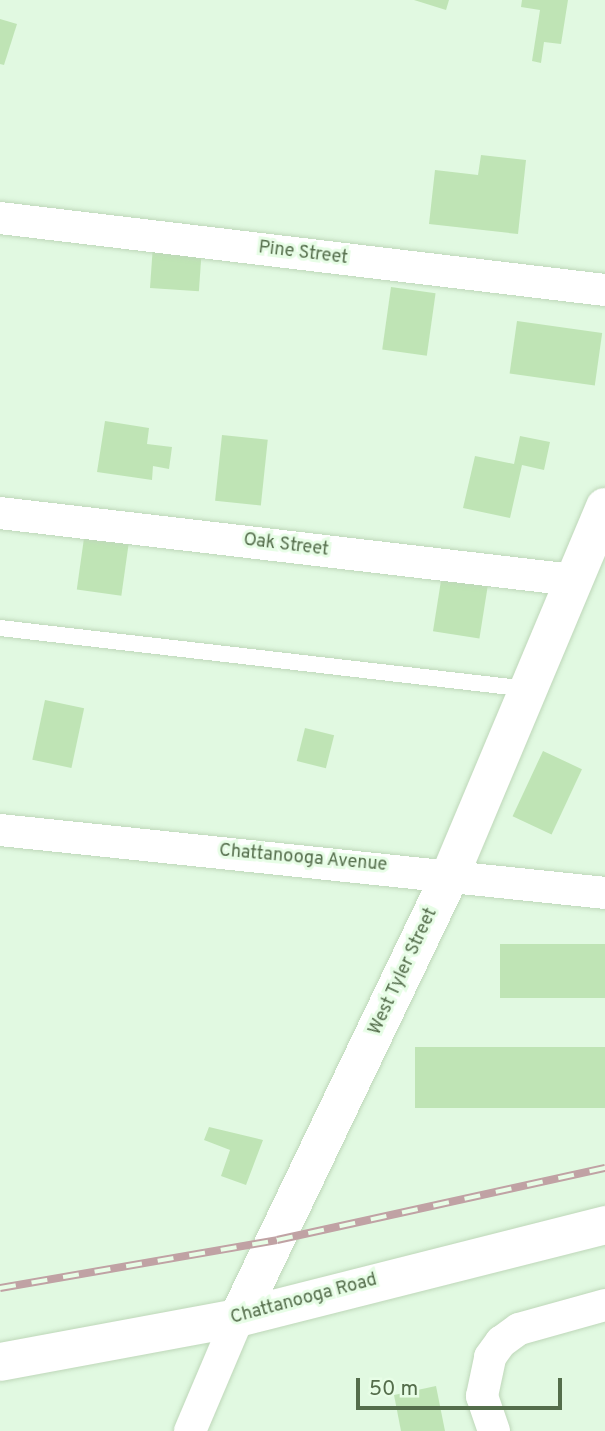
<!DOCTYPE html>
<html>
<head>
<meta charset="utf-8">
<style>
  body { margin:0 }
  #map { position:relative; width:605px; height:1431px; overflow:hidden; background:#e1f9e1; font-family:Overpass,sans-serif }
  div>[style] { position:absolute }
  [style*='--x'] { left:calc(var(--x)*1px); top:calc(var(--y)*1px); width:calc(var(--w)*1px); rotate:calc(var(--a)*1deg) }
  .building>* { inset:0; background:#bfe4b5; transform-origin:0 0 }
  .roads { filter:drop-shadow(0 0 2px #bed7b9) drop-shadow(0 0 2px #bed7b9) }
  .lane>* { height:16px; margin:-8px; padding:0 8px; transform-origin:8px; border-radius:8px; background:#fff }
  .street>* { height:32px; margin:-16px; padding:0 16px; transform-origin:16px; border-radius:16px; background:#fff }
  .secondary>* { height:38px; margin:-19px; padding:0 19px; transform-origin:19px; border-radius:19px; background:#fff }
  .rail>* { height:8px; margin-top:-4px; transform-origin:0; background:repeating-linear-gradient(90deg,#e7fde6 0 16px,#c0a2a4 0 32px); box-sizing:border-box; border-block:2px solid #c0a2a4 }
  span { translate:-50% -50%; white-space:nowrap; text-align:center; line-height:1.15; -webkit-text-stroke:6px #e7fde6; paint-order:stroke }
  .street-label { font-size:18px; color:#546d4b }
  .scale { position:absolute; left:356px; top:1378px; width:206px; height:32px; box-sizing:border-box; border:4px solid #546d4b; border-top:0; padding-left:9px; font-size:21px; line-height:24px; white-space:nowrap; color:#546d4b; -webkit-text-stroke:5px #e7fde6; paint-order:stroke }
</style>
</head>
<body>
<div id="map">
  <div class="building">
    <i style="clip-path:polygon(414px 0,449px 0,446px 10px)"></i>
    <i style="clip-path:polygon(522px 0,568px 0,561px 44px,544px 42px,541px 63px,532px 61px,540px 10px,521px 7px)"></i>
    <i style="clip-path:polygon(0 19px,17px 24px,4px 65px,0 64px)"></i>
    <i style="clip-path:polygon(481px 155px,526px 160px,518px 234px,429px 224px,435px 170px,478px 175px)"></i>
    <i style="left:153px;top:245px;width:49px;height:43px;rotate:4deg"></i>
    <i style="left:391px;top:287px;width:45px;height:63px;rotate:8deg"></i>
    <i style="left:517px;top:321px;width:86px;height:53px;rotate:8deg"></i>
    <i style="clip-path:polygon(105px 421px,149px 428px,147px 444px,172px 447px,169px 469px,153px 466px,152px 480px,97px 472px)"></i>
    <i style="left:222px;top:435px;width:46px;height:66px;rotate:6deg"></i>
    <i style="clip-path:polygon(520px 436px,550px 442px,544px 470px,522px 465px,510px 518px,463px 508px,475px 456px,514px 464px)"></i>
    <i style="left:85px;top:531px;width:45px;height:59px;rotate:8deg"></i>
    <i style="left:443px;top:568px;width:47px;height:64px;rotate:9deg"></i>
    <i style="left:45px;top:700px;width:40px;height:61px;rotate:12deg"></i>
    <i style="left:305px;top:728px;width:30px;height:34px;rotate:14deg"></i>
    <i style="left:543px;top:751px;width:43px;height:72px;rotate:25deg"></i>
    <i style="left:500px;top:944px;width:105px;height:54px"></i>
    <i style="left:605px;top:1047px;width:61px;height:190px;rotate:90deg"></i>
    <i style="clip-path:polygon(209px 1127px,263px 1140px,246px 1185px,221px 1176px,230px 1150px,204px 1140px)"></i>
    <i style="clip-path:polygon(436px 1386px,445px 1431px,401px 1431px,394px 1395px)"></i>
  </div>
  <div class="roads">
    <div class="lane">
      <i style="--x:0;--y:628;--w:532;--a:6.59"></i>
    </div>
    <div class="street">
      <i style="--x:0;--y:218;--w:609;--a:6.79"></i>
      <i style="--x:0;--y:513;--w:577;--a:6.67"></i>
      <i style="--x:0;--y:830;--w:608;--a:5.94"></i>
      <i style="--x:190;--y:1431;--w:123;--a:-67"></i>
      <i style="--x:494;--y:1431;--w:37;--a:-109"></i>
      <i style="--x:482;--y:1396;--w:40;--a:-78"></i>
      <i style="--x:490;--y:1357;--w:19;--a:-54"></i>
      <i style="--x:501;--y:1342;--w:22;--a:-36"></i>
      <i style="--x:519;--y:1329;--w:89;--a:-15.6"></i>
    </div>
    <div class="secondary">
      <i style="--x:238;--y:1318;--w:493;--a:-64.4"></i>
      <i style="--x:451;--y:873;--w:397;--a:-67.2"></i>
      <i style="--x:0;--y:1362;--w:242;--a:-10.5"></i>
      <i style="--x:238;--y:1318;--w:379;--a:-14.2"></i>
    </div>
  </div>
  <div class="rail">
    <i style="--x:0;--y:1288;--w:281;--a:-9.8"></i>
    <i style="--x:277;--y:1240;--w:336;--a:-12.4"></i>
  </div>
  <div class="street-label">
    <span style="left:303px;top:254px;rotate:7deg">Pine Street</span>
    <span style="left:286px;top:546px;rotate:7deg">Oak Street</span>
    <span style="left:303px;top:859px;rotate:5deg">Chattanooga Avenue</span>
    <span style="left:404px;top:972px;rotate:-65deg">West Tyler Street</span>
    <span style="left:304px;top:1300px;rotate:-15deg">Chattanooga Road</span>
  </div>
  <div class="scale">50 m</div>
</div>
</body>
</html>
